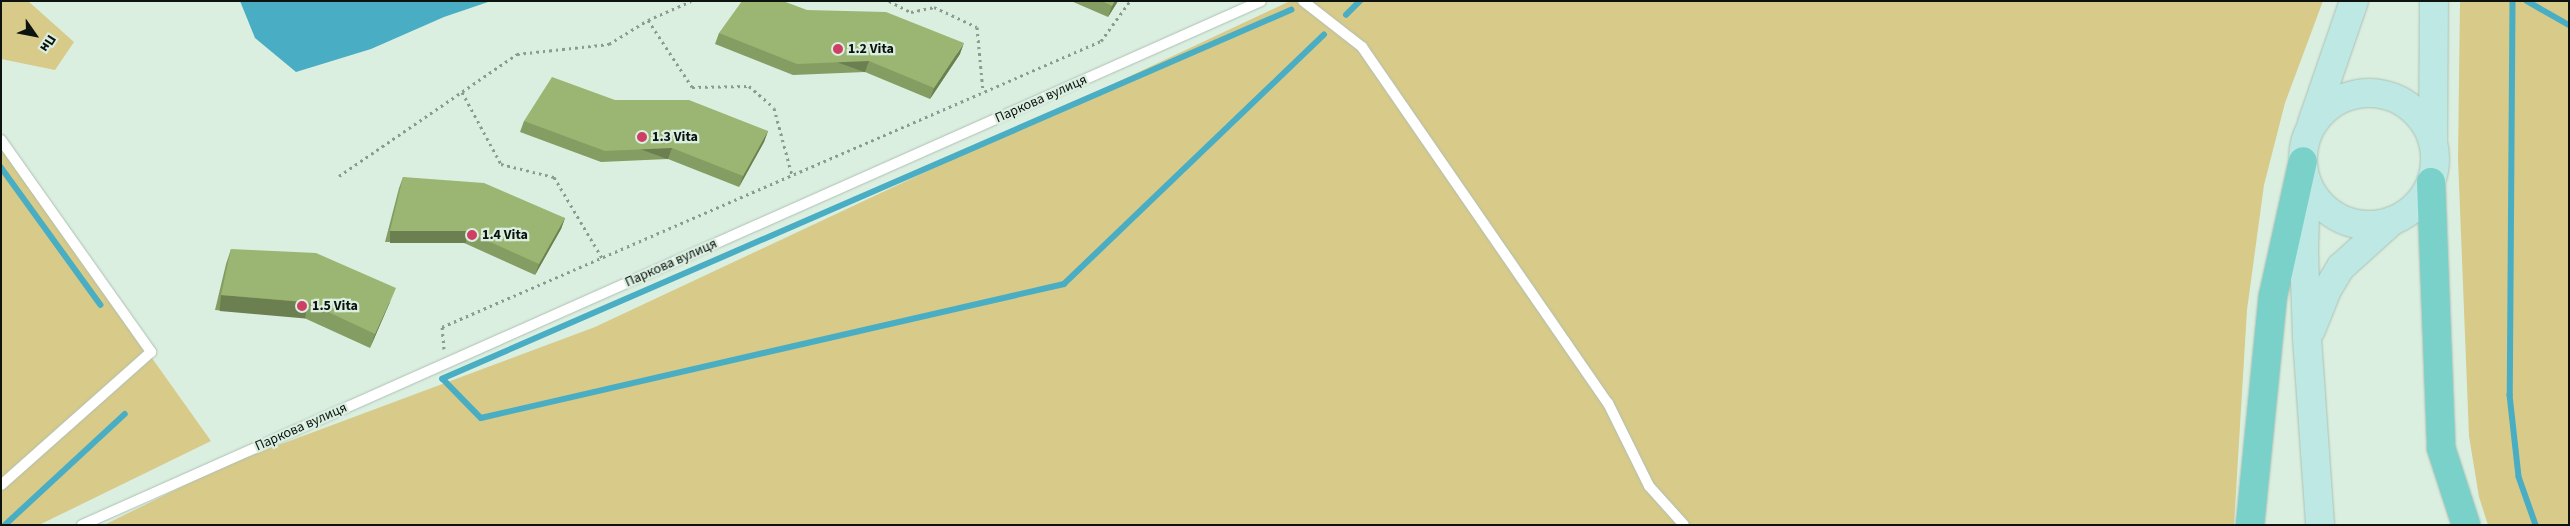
<!DOCTYPE html>
<html>
<head>
<meta charset="utf-8">
<style>
  body { margin:0 }
  #map { position:relative; width:2570px; height:526px; overflow:hidden; background:#dbefe1; font-family:"Source Sans 3",sans-serif }
  div>[style] { position:absolute }
  [style*='--x'] { left:calc(var(--x)*1px); top:calc(var(--y)*1px); width:calc(var(--w)*1px); rotate:calc(var(--a)*1deg) }
  .green>* { inset:0; background:#d8ca89 }
  .water>* { inset:0; background:#49adc3 }
  .stream>* { height:5.5px; margin:-2.75px; padding:0 2.75px; transform-origin:2.75px; border-radius:2.75px; background:#49adc3 }
  .path>* { height:3px; margin-top:-1.5px; transform-origin:0; background:repeating-linear-gradient(90deg,#8c9b90 0 2.5px,transparent 0 6.5px) }
  .roads { filter:drop-shadow(0 0 1px #adc0b3) drop-shadow(0 0 1px #adc0b3) }
  .lane>* { height:10px; margin:-5px; padding:0 5px; transform-origin:5px; border-radius:5px; background:#fff }
  .secondary>* { height:28px; margin:-14px; padding:0 14px; transform-origin:14px; border-radius:14px; background:#bde8e4 }
  .secondary>.ring { margin:-14px; padding:0; box-sizing:content-box; background:none; border:28px solid #bde8e4; border-radius:50% }
  .primary>* { height:28px; margin:-14px; padding:0 14px; transform-origin:14px; border-radius:14px; background:#7ad1c9 }
  .wall>* { inset:0; background:#849d62 }
  .shaded-wall>* { inset:0; background:#6c7f50; transform-origin:0 0 }
  .building>* { inset:0; background:#9ab672 }
  .dots>* { width:14px; height:14px; translate:-50% -50%; box-sizing:border-box; border:2px solid #dbefe1; border-radius:50% }
  span { translate:-50% -50%; white-space:nowrap; text-align:center; line-height:1.15; -webkit-text-stroke:4.5px #dbefe1; paint-order:stroke }
  .poi-label { font-size:14px; color:#0d140f; font-weight:700 }
  .left { translate:0 -50%; text-align:left }
  .street-label { font-size:14px; color:#0d140f }
  .frame { position:absolute; inset:0; border:2px solid #0d140f; pointer-events:none }
  .north { position:absolute; left:10px; top:10px; width:50px; height:50px; -webkit-text-stroke:4px #dbefe1; paint-order:stroke; rotate:123deg; font-size:14px; font-weight:700; line-height:20px; text-align:center; color:#0d140f }
  .north::after { content:''; display:block; margin:auto; width:18px; height:22px; background:#0d140f; clip-path:polygon(50% 0,100% 100%,50% 72%,0 100%) }
</style>
</head>
<body>
<div id="map">
  <div class="green">
    <i style="clip-path:polygon(1px 1px,28px 1px,74px 42px,55px 70px,1px 59px)"></i>
    <i style="clip-path:polygon(1290px 1px,2323px 1px,2285px 103px,2264px 185px,2247px 310px,2234px 525px,104px 525px,228px 464px,595px 327px)"></i>
    <i style="clip-path:polygon(2460px 1px,2569px 1px,2569px 525px,2488px 525px,2479px 497px,2469px 436px,2458px 159px)"></i>
    <i style="clip-path:polygon(1px 146px,211px 441px,39px 525px,1px 525px)"></i>
  </div>
  <div class="water">
    <i style="clip-path:polygon(240px 1px,491px 1px,444px 17px,371px 49px,296px 72px,255px 38px)"></i>
  </div>
  <div class="stream">
    <i style="--x:2513;--y:1;--w:394;--a:90.4"></i>
    <i style="--x:2510;--y:395;--w:82;--a:83.7"></i>
    <i style="--x:2519;--y:477;--w:51;--a:70.5"></i>
    <i style="--x:2527;--y:1;--w:48;--a:29.7"></i>
    <i style="--x:1292;--y:10;--w:926;--a:156.51"></i>
    <i style="--x:443;--y:379;--w:54;--a:45.7"></i>
    <i style="--x:481;--y:418;--w:598;--a:-12.94"></i>
    <i style="--x:1064;--y:284;--w:360;--a:-43.8"></i>
    <i style="--x:1346;--y:15;--w:20;--a:-45"></i>
    <i style="--x:1;--y:167;--w:170;--a:54.1"></i>
    <i style="--x:5;--y:525;--w:163;--a:-42.8"></i>
  </div>
  <div class="path">
    <i style="--x:889;--y:1;--w:25;--a:27"></i>
    <i style="--x:911;--y:12;--w:24;--a:-12"></i>
    <i style="--x:934;--y:7;--w:47;--a:24.9"></i>
    <i style="--x:977;--y:27;--w:65;--a:84.7"></i>
    <i style="--x:648;--y:20;--w:80;--a:56.7"></i>
    <i style="--x:692;--y:87;--w:57;--a:-1"></i>
    <i style="--x:749;--y:86;--w:33;--a:41"></i>
    <i style="--x:774;--y:108;--w:69;--a:75"></i>
    <i style="--x:462;--y:92;--w:82;--a:61.6"></i>
    <i style="--x:501;--y:164;--w:55;--a:13.8"></i>
    <i style="--x:554;--y:177;--w:94;--a:59.3"></i>
    <i style="--x:339;--y:176;--w:216;--a:-34.4"></i>
    <i style="--x:517;--y:54;--w:93;--a:-6.2"></i>
    <i style="--x:609;--y:44;--w:46;--a:-31.6"></i>
    <i style="--x:648;--y:20;--w:47;--a:-23.8"></i>
    <i style="--x:444;--y:349;--w:22;--a:-95"></i>
    <i style="--x:442;--y:327;--w:718;--a:-23.46"></i>
    <i style="--x:1101;--y:41;--w:49;--a:-54.1"></i>
  </div>
  <div class="roads">
    <div class="lane">
      <i style="--x:1303;--y:1;--w:75;--a:37.9"></i>
      <i style="--x:1362;--y:47;--w:433;--a:55.4"></i>
      <i style="--x:1608;--y:403;--w:93;--a:63.7"></i>
      <i style="--x:1649;--y:486;--w:52;--a:48.1"></i>
      <i style="--x:1;--y:140;--w:260;--a:54.7"></i>
      <i style="--x:151;--y:352;--w:200;--a:138.4"></i>
      <i style="--x:82;--y:525;--w:1290;--a:-23.96"></i>
    </div>
    <div class="secondary">
      <i class="ring" style="left:2303px;top:93px;width:104px;height:104px"></i>
      <i style="--x:2312;--y:123;--w:129;--a:-71"></i>
      <i style="--x:2433;--y:141;--w:140;--a:-89.6"></i>
      <i style="--x:2306;--y:180;--w:71;--a:91.6"></i>
      <i style="--x:2304;--y:251;--w:87;--a:88"></i>
      <i style="--x:2307;--y:338;--w:187;--a:86"></i>
      <i style="--x:2311;--y:330;--w:43;--a:-68.2"></i>
      <i style="--x:2327;--y:290;--w:27;--a:-59"></i>
      <i style="--x:2341;--y:267;--w:69;--a:-42"></i>
    </div>
    <div class="primary">
      <i style="--x:2431;--y:182;--w:266;--a:87.8"></i>
      <i style="--x:2441;--y:448;--w:81;--a:72"></i>
      <i style="--x:2250;--y:525;--w:230;--a:-84.3"></i>
      <i style="--x:2273;--y:296;--w:138;--a:-77.5"></i>
    </div>
  </div>
  <div class="wall">
    <i style="clip-path:polygon(1071px 1px,1118px 1px,1108px 17px)"></i>
    <i style="clip-path:polygon(719px 33px,960px 54px,930px 99px,865px 72px,793px 75px,715px 44px)"></i>
    <i style="clip-path:polygon(615px 100px,768px 131px,764px 142px,739px 187px,668px 159px,601px 162px,520px 132px,524px 121px)"></i>
    <i style="clip-path:polygon(403px 177px,565px 218px,561px 229px,535px 275px,462px 242px,385px 242px,399px 188px)"></i>
    <i style="clip-path:polygon(231px 249px,390px 302px,370px 348px,302px 317px,215px 310px,226px 264px)"></i>
  </div>
  <div class="shaded-wall">
    <i style="clip-path:polygon(1115px 1px,1118px 1px,1108px 17px,1112px 6px)"></i>
    <i style="clip-path:polygon(964px 43px,960px 54px,930px 99px,934px 88px)"></i>
    <i style="left:869px;top:61px;width:12px;height:72px;rotate:110deg"></i>
    <i style="clip-path:polygon(768px 131px,764px 142px,739px 187px,743px 176px)"></i>
    <i style="left:672px;top:148px;width:12px;height:67px;rotate:110deg"></i>
    <i style="clip-path:polygon(565px 218px,561px 229px,535px 275px,539px 264px)"></i>
    <i style="left:390px;top:231px;width:76px;height:12px"></i>
    <i style="clip-path:polygon(396px 288px,390px 302px,370px 348px,375px 334px)"></i>
    <i style="left:221px;top:295px;width:86px;height:16px;rotate:5deg"></i>
  </div>
  <div class="building">
    <i style="clip-path:polygon(742px 1px,783px 1px,807px 10px,886px 12px,964px 43px,934px 88px,869px 61px,797px 64px,719px 33px)"></i>
    <i style="clip-path:polygon(1102px 1px,1115px 1px,1112px 6px)"></i>
    <i style="clip-path:polygon(552px 77px,615px 100px,689px 100px,768px 131px,743px 176px,672px 148px,605px 151px,524px 121px)"></i>
    <i style="clip-path:polygon(403px 177px,484px 183px,565px 218px,539px 264px,466px 231px,390px 231px)"></i>
    <i style="clip-path:polygon(231px 249px,316px 253px,396px 288px,375px 334px,307px 302px,221px 295px)"></i>
  </div>
  <div class="dots">
    <i style="left:838px;top:49px;background:#ce3f64"></i>
    <i style="left:642px;top:137px;background:#ce3f64"></i>
    <i style="left:472px;top:235px;background:#ce3f64"></i>
    <i style="left:302px;top:306px;background:#ce3f64"></i>
  </div>
  <div class="poi-label">
    <span class="left" style="left:848px;top:49px">1.2 Vita</span>
    <span class="left" style="left:652px;top:137px">1.3 Vita</span>
    <span class="left" style="left:482px;top:235px">1.4 Vita</span>
    <span class="left" style="left:312px;top:306px">1.5 Vita</span>
  </div>
  <div class="street-label">
    <span style="left:1041px;top:99px;rotate:-24deg">Паркова вулиця</span>
    <span style="left:671px;top:263px;rotate:-24deg">Паркова вулиця</span>
    <span style="left:301px;top:427px;rotate:-24deg">Паркова вулиця</span>
  </div>
  <div class="frame"></div>
  <div class="north">Пн</div>
</div>
</body>
</html>
